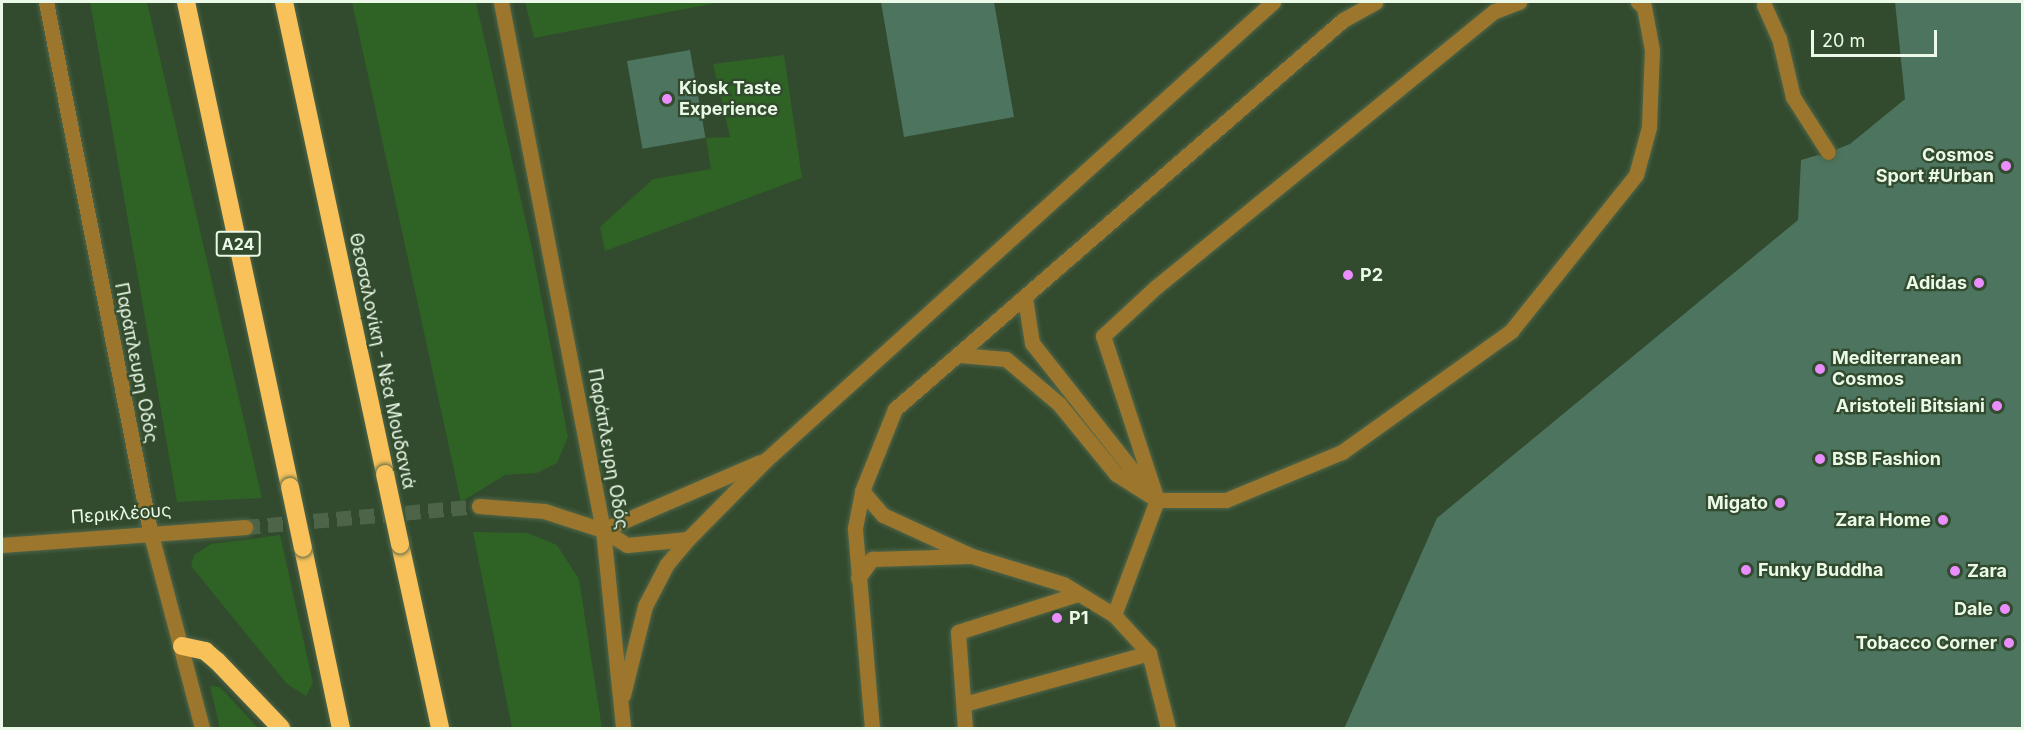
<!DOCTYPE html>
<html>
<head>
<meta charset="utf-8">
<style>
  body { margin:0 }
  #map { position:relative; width:2024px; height:730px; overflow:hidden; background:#324a2d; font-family:Inter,sans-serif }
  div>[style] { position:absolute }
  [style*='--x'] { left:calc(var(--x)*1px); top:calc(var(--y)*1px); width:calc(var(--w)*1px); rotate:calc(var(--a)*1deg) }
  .green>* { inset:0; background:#2e6325 }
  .building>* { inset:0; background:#4c745f; transform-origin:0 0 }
  .minor-tunnel>* { height:15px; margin-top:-7.5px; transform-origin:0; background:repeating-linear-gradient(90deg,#4e6449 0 15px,transparent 0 23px) }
  .roads { filter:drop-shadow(0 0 2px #50664b) drop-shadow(0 0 2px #50664b) }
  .minor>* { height:15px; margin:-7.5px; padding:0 7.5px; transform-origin:7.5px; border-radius:7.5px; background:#9c762c }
  .highway>* { height:18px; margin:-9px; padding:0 9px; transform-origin:9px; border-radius:9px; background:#f8c159 }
  .bridges { filter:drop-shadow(0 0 2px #50664b) drop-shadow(0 0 2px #50664b) }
  .highway-bridge>* { height:18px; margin:-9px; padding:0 9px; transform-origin:9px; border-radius:9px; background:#f8c159 }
  .dots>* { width:16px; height:16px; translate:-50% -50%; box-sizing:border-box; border:3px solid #324a2d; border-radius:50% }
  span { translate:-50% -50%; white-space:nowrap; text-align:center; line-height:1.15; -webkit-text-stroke:4.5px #324a2d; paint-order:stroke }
  .shield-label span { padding:2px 4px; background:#324a2d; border:2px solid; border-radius:4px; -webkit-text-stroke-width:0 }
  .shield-label { font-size:16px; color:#ebfae8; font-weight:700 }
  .poi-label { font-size:18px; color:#ebfae8; font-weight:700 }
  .left { translate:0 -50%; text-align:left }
  .right { translate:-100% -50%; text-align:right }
  .street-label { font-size:18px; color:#ebfae8 }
  .frame { position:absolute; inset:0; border:3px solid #ebfae8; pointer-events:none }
  .scale { position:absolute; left:1811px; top:30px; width:126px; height:27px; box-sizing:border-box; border:3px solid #ebfae8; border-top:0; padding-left:8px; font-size:18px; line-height:21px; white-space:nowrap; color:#ebfae8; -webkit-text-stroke:4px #324a2d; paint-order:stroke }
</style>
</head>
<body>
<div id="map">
  <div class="green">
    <i style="clip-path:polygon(90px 2px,147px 2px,262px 498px,177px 502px)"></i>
    <i style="clip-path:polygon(352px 2px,476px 2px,531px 244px,568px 437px,557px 463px,537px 473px,505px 475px,461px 502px)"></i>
    <i style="clip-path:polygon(525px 2px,721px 2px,534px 38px)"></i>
    <i style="clip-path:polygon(784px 55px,802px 178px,605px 251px,600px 227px,653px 179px,711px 169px,706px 138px,730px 137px,713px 64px)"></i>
    <i style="clip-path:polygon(473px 532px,527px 533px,557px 545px,579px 579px,602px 728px,512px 728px)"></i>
    <i style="clip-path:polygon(280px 535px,313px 683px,306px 696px,287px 684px,191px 566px,194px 555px,211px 544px)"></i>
    <i style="clip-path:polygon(210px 686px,220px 687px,258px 728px,220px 728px)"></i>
  </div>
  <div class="building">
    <i style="clip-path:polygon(881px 2px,994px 2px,1014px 117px,904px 137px)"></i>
    <i style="clip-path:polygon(1895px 2px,2022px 2px,2022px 729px,1344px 729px,1437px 518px,1798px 220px,1801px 160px,1818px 155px,1833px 160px,1837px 149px,1850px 144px,1905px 99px)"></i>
    <i style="left:690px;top:50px;width:89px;height:64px;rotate:80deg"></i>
  </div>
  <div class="minor-tunnel">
    <i style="--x:245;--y:527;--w:235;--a:-5.1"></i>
  </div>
  <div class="roads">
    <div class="minor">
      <i style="--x:46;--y:2;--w:539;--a:78.88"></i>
      <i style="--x:150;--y:531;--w:204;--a:75.2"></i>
      <i style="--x:501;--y:2;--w:538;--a:79.07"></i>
      <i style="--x:603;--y:530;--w:199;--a:84.2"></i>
      <i style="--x:1764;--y:5;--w:36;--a:66"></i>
      <i style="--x:1779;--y:38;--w:61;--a:76.7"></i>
      <i style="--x:1793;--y:97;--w:65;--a:57.5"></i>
      <i style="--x:1025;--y:298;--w:46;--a:81.2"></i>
      <i style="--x:1032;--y:343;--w:189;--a:51.7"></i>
      <i style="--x:960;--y:355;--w:46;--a:5"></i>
      <i style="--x:1006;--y:359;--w:70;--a:40.3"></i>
      <i style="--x:1059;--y:404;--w:90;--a:50.8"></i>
      <i style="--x:1116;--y:474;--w:49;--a:32.4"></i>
      <i style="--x:1157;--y:500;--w:69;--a:0"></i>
      <i style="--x:1226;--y:500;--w:126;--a:-22.5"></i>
      <i style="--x:1342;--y:452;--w:208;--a:-35.6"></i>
      <i style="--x:1511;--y:331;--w:200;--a:-51.3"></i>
      <i style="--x:1636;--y:175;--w:50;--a:-74.8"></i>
      <i style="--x:1649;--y:127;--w:77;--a:-87.8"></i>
      <i style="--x:1652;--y:50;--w:44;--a:-100.5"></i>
      <i style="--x:1644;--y:7;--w:8;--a:-140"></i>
      <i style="--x:862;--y:491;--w:32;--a:49"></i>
      <i style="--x:883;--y:515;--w:98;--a:24.7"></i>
      <i style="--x:972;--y:556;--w:95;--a:17.1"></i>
      <i style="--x:1063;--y:584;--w:60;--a:31.3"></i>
      <i style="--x:1114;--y:615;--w:52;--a:47.4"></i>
      <i style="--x:1149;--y:653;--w:77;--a:75.8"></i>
      <i style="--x:479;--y:506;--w:65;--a:4.4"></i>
      <i style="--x:544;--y:511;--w:62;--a:17.9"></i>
      <i style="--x:603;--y:530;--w:28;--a:32"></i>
      <i style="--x:627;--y:545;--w:61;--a:-5.6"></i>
      <i style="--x:688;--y:539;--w:112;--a:-45.4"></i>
      <i style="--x:767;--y:459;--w:682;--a:-42.09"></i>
      <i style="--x:603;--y:530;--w:171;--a:-23.4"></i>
      <i style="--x:2;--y:545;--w:244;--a:-4.2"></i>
      <i style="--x:858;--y:578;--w:24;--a:-54"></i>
      <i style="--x:872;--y:559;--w:97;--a:-1.8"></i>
      <i style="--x:1114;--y:615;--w:123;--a:-69.5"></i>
      <i style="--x:1157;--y:500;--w:173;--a:-108.2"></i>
      <i style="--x:1103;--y:336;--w:72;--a:-42.8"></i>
      <i style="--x:1156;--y:287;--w:437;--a:-39.2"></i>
      <i style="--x:1495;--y:11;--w:26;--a:-21"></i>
      <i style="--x:623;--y:695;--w:92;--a:-76.1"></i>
      <i style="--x:645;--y:606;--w:47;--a:-62.4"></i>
      <i style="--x:667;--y:564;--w:33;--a:-50"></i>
      <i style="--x:964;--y:704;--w:192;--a:-15.4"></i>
      <i style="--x:872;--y:728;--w:201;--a:-94.9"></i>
      <i style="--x:855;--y:528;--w:38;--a:-79"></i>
      <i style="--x:862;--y:491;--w:88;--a:-68.1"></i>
      <i style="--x:895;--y:409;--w:593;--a:-40.97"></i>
      <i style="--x:1343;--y:20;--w:37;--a:-29"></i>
      <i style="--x:965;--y:728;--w:96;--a:-94.2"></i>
      <i style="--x:958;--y:632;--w:126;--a:-17.6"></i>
    </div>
    <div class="highway">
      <i style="--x:186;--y:2;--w:496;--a:77.9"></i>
      <i style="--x:284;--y:2;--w:483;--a:77.9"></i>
      <i style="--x:400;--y:544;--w:188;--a:77.7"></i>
      <i style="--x:303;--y:548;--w:184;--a:78.1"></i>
      <i style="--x:182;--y:646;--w:24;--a:12"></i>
      <i style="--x:205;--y:651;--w:16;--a:40"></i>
      <i style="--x:217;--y:661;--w:93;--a:46.3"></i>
    </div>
  </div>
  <div class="bridges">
    <div class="highway-bridge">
      <i style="--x:385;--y:474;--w:72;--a:77.9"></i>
      <i style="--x:290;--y:487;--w:62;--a:78"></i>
    </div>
  </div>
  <div class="dots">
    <i style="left:667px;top:99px;background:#ea8dfd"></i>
    <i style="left:2006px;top:166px;background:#ea8dfd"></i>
    <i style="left:1348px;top:275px;background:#ea8dfd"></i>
    <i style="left:1979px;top:283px;background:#ea8dfd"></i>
    <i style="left:1820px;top:369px;background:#ea8dfd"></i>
    <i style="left:1997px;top:406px;background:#ea8dfd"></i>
    <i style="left:1820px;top:459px;background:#ea8dfd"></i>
    <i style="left:1780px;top:503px;background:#ea8dfd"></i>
    <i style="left:1943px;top:520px;background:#ea8dfd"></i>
    <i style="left:1746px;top:570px;background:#ea8dfd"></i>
    <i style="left:1955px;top:571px;background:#ea8dfd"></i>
    <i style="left:2005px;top:609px;background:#ea8dfd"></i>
    <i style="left:1057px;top:618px;background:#ea8dfd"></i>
    <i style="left:2009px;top:643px;background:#ea8dfd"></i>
  </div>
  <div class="shield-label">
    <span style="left:238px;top:244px">Α24</span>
  </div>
  <div class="poi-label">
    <span class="left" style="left:679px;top:99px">Kiosk Taste<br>Experience</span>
    <span class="right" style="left:1994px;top:166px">Cosmos<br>Sport #Urban</span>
    <span class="left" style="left:1360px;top:275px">P2</span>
    <span class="right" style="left:1967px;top:283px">Adidas</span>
    <span class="left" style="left:1832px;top:369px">Mediterranean<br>Cosmos</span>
    <span class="right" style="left:1985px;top:406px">Aristoteli Bitsiani</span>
    <span class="left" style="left:1832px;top:459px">BSB Fashion</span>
    <span class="right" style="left:1768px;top:503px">Migato</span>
    <span class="right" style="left:1931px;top:520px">Zara Home</span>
    <span class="left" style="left:1758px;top:570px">Funky Buddha</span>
    <span class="left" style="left:1967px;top:571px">Zara</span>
    <span class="right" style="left:1993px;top:609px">Dale</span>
    <span class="left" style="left:1069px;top:618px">P1</span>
    <span class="right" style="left:1997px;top:643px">Tobacco Corner</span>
  </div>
  <div class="street-label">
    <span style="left:382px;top:361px;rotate:78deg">Θεσσαλονίκη - Νέα Μουδανιά</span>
    <span style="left:136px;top:363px;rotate:79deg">Παράπλευρη Οδός</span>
    <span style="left:608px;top:449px;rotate:80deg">Παράπλευρη Οδός</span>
    <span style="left:121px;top:514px;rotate:-4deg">Περικλέους</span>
  </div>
  <div class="frame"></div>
  <div class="scale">20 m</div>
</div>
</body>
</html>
